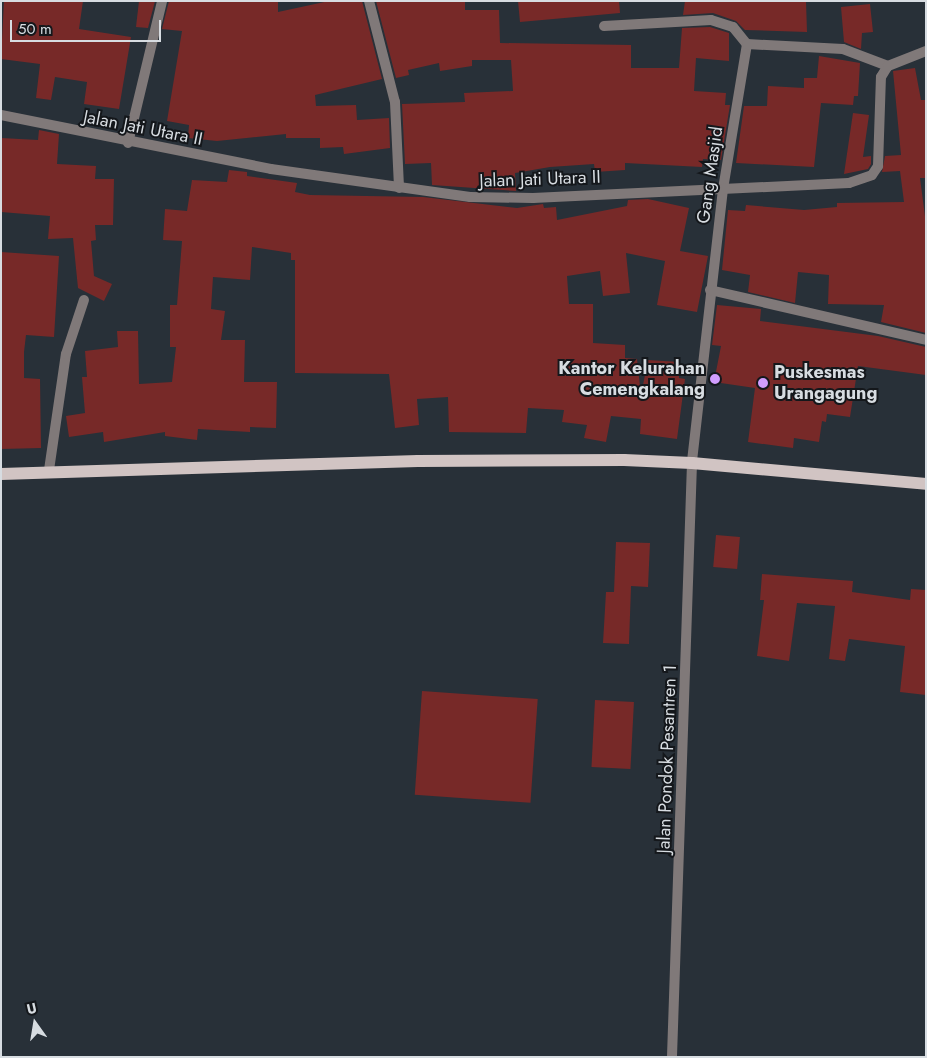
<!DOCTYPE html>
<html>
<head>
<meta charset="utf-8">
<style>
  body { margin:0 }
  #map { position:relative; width:927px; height:1058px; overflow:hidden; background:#283038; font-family:Jost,sans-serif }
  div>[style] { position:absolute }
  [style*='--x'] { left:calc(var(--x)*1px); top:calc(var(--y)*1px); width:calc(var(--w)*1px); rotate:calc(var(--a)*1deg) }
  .building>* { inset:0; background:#772928; transform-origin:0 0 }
  .street>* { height:10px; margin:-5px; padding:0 5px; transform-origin:5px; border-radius:5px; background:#807979 }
  .primary>* { height:12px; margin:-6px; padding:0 6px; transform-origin:6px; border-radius:6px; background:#d1c4c3 }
  .dots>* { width:14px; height:14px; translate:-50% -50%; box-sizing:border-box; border:2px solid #14171b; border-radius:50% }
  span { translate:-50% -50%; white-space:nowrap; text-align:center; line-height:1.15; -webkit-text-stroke:4px #14171b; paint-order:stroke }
  .street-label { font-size:18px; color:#d7dce1 }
  .poi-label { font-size:18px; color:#d7dce1; font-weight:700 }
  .right { translate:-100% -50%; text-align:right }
  .left { translate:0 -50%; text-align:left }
  .frame { position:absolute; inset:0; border:2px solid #d7dce1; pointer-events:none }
  .north { position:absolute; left:10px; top:998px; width:50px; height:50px; -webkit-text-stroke:4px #14171b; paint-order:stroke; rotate:347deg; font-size:14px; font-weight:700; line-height:20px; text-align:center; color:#d7dce1 }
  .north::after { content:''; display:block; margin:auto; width:18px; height:22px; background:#d7dce1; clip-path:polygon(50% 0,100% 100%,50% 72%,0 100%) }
  .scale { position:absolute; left:10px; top:20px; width:151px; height:22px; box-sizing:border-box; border:2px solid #d7dce1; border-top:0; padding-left:6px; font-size:15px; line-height:18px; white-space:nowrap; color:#d7dce1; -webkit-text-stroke:4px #14171b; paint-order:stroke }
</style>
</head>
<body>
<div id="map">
  <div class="building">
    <i style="clip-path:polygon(4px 1px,83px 1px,79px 29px,131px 37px,119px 109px,84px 104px,87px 82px,55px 77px,51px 100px,36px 98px,40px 64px,1px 59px)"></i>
    <i style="clip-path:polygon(139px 1px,155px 1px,148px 28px,136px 27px)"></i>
    <i style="clip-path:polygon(169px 1px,278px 1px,278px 12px,329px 1px,362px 1px,382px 79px,315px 95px,316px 106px,356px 105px,357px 120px,389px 118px,390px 148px,344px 154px,343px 147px,320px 148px,320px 138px,286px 138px,286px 134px,217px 141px,188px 138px,189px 125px,167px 121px,182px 31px,162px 29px)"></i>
    <i style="clip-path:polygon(376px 1px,465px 1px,465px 10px,499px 10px,500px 43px,631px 45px,631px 68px,679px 68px,682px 28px,710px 27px,729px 33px,729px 61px,696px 58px,694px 91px,726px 93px,725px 105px,730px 105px,721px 160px,703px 159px,702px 167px,625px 163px,625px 170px,595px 172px,594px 164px,550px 167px,515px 173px,516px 191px,432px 185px,431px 163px,405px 164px,402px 104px,465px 102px,464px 93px,513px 91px,511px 60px,472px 60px,472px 66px,440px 71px,439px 63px,408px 70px,409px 75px,396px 78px)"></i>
    <i style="clip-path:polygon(518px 1px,619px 1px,620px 13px,520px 22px)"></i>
    <i style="clip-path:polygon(685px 1px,806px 1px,807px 32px,745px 30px,736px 21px,713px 13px,683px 15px)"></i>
    <i style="clip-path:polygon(870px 4px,873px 32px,862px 33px,861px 49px,844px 42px,841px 7px)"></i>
    <i style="clip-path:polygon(819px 56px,860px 63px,858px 96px,854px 96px,853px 105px,821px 103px,814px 167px,736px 163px,744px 106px,767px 106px,768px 86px,804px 88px,804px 78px,817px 78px)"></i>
    <i style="clip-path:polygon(915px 68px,921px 100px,926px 100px,926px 178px,920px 178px,926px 224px,926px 333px,881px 322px,884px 305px,828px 304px,829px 275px,798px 272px,795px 303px,748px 292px,750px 275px,722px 270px,728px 210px,745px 211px,746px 205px,804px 210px,837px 207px,837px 203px,904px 202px,900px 171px,882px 172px,885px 156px,901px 155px,893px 71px)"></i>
    <i style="clip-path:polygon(853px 113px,869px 115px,863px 157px,871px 156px,871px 164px,868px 169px,844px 174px)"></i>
    <i style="clip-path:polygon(39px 130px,59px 134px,57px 164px,96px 166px,95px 179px,114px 179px,113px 225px,95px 225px,96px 240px,91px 241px,94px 276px,112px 284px,104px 301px,78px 288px,73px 238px,48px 239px,50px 216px,1px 212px,1px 138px,38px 140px)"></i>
    <i style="clip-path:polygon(229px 170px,247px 172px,247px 176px,297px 183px,295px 192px,310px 195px,423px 197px,517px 208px,543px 204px,544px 208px,556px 207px,557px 220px,627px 206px,628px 200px,648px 199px,689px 208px,680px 251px,708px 256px,697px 312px,657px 305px,665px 261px,626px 253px,630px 293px,603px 296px,600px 271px,567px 276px,569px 304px,593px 304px,593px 343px,625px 345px,625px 358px,637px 359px,641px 395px,648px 360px,680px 362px,679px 378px,685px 379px,677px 439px,640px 434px,641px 419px,611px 416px,606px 442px,584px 438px,587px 425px,562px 422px,564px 410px,528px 408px,526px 433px,449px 432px,448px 397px,417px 399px,419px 425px,395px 428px,389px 374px,295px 373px,295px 260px,291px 260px,291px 253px,252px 247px,250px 280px,213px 277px,211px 309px,225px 311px,221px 340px,245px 340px,244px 382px,277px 382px,276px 428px,250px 427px,250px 432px,198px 429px,197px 440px,165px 436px,165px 432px,104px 442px,103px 432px,69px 437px,66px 416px,85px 413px,82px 377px,87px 377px,85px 351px,118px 347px,117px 331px,138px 331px,139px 384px,172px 382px,176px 347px,170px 347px,170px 305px,177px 305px,182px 241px,163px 240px,165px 209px,187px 211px,192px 180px,227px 182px)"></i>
    <i style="clip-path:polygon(1px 252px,59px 256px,54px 337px,26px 335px,24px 352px,24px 378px,40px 379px,41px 448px,1px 449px)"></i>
    <i style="clip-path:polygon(717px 305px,761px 309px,760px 321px,878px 336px,926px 347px,926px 375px,858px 366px,850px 417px,827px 414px,826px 422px,822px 421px,819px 442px,794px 438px,793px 448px,748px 442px,755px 388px,714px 382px,721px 346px,712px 345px)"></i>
    <i style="left:716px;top:535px;width:24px;height:32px;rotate:5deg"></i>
    <i style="clip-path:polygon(616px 542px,650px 543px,648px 587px,631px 586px,629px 644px,603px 643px,606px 592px,614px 592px)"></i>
    <i style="clip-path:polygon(762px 574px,853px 581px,852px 592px,910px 600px,911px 589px,926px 590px,926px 695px,900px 692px,905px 646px,849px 639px,845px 661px,829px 659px,835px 606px,797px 603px,789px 661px,757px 656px,764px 600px,760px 600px)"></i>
    <i style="left:422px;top:691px;width:116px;height:104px;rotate:4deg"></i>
    <i style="left:595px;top:700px;width:39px;height:67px;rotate:3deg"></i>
  </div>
  <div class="street">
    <i style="--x:369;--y:1;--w:104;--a:75.6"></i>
    <i style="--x:395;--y:102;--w:86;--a:87.3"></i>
    <i style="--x:604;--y:26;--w:107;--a:-3.2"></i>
    <i style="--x:711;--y:20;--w:23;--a:18"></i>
    <i style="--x:733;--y:27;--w:22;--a:51"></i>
    <i style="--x:747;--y:44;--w:147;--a:99.4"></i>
    <i style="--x:723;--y:189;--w:276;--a:96.5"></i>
    <i style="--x:692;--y:463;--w:594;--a:91.93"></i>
    <i style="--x:747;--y:44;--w:96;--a:3"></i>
    <i style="--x:843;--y:49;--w:48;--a:20.7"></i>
    <i style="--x:1;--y:115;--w:275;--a:11.3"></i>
    <i style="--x:271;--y:169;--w:201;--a:8"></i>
    <i style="--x:470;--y:197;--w:63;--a:0.9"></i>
    <i style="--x:533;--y:198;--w:316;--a:-2.7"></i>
    <i style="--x:849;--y:183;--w:24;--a:-19"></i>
    <i style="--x:872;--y:175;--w:11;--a:-56"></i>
    <i style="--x:878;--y:166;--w:89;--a:-88.1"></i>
    <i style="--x:881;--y:77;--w:13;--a:-58"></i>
    <i style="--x:888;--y:66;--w:41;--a:-21.5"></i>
    <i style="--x:128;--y:143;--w:146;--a:-76.5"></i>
    <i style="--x:710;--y:290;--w:222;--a:13"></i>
    <i style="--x:49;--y:470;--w:117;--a:-81.7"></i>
    <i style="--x:66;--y:354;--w:57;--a:-71.6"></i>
  </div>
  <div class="primary">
    <i style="--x:1;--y:474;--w:417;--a:-1.8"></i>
    <i style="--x:418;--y:461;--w:206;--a:-0.3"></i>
    <i style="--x:624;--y:460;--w:68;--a:2.5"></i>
    <i style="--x:692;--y:463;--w:235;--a:5.1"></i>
  </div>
  <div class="dots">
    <i style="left:715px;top:379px;background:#d19dfe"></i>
    <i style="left:763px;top:383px;background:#d19dfe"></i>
  </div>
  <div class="street-label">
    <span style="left:143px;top:128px;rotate:11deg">Jalan Jati Utara II</span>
    <span style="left:710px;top:175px;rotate:-82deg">Gang Masjid</span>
    <span style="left:540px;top:179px;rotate:-2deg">Jalan Jati Utara II</span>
    <span style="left:667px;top:759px;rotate:-88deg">Jalan Pondok Pesantren 1</span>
  </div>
  <div class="poi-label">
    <span class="right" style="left:705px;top:379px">Kantor Kelurahan<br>Cemengkalang</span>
    <span class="left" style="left:774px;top:383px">Puskesmas<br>Urangagung</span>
  </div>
  <div class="frame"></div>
  <div class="north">U</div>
  <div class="scale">50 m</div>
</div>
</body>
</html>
